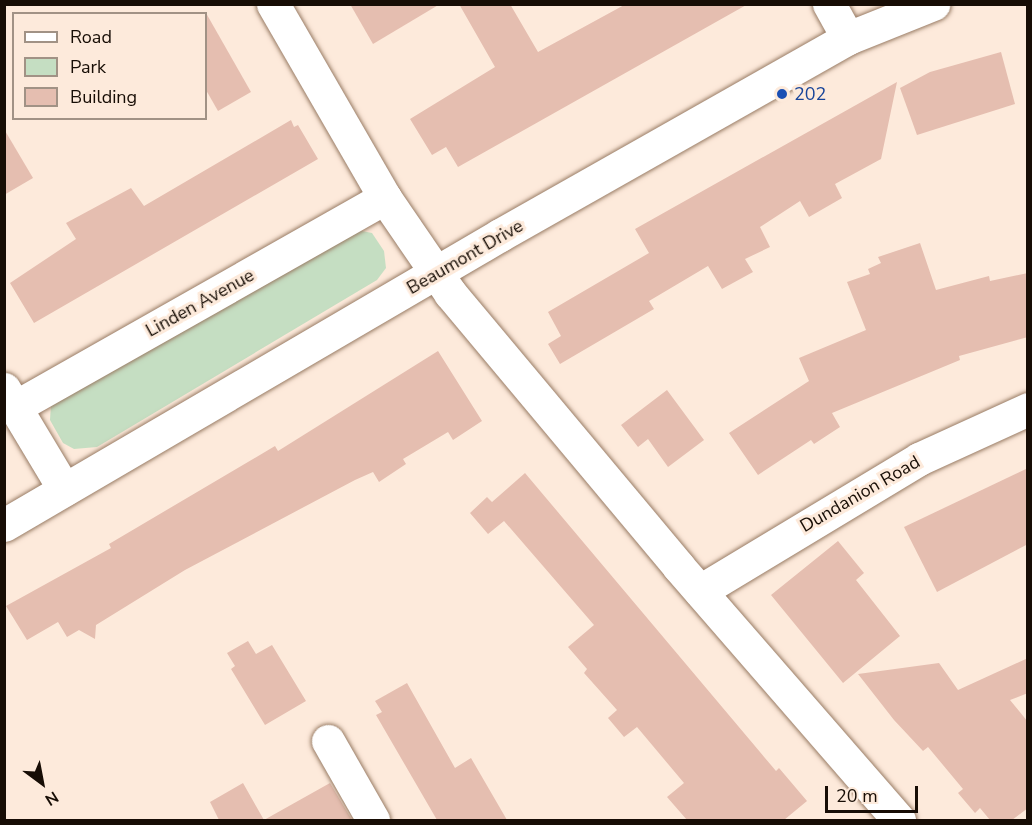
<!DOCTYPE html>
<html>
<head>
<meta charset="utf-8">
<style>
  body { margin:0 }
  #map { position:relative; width:1032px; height:825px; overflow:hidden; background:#fdeadb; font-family:"Nunito Sans",sans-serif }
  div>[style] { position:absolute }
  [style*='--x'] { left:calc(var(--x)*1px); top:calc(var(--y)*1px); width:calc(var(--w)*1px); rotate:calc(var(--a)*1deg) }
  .green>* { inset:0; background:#c5dec2 }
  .building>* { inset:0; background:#e5beb0 }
  .roads { filter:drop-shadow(0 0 2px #997c65) drop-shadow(0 0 2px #997c65) }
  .minor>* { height:33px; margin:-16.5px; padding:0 16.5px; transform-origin:16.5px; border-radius:16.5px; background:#fff }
  .tertiary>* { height:33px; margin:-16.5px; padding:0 16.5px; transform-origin:16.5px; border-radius:16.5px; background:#fff }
  .dots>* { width:16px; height:16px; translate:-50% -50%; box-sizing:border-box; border:3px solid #fdeadb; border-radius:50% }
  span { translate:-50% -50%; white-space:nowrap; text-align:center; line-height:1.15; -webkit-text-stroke:6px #fdeadb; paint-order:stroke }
  .transit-label { font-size:18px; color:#164399 }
  .left { translate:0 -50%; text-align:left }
  .street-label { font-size:18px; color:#170d05 }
  .frame { position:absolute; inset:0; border:6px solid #170d05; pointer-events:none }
  .legend { position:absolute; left:12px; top:12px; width:195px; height:108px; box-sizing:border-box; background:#fdeadb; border:2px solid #a19285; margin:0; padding:8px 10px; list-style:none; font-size:18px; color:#170d05 }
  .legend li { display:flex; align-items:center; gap:12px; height:30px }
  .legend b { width:30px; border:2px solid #a19285 }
  .north { position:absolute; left:12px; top:753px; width:60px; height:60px; -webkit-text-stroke:4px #fdeadb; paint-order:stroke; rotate:148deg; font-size:16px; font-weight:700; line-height:24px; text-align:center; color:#170d05 }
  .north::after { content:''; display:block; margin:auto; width:21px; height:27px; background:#170d05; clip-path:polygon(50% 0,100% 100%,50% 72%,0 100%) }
  .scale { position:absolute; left:825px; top:786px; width:93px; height:27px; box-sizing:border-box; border:3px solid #170d05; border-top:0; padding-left:8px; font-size:18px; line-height:21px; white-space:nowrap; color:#170d05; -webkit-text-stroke:4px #fdeadb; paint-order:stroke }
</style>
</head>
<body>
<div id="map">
  <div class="green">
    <i style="clip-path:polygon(357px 230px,372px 233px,384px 251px,386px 268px,377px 280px,97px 447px,74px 449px,63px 443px,50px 420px,51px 405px)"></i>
  </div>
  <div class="building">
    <i style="clip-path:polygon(350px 4px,440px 4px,373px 44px)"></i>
    <i style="clip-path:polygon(459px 4px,510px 4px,538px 52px,626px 4px,748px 4px,458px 167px,446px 147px,432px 155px,410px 119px,495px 67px)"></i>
    <i style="clip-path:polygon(206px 13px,251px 92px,218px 111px,206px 90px)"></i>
    <i style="clip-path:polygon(1001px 52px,1015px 104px,917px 135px,900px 88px,930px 72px)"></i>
    <i style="clip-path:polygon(897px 82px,881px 159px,835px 184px,842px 198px,809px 217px,800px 201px,760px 227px,770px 247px,745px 259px,753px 272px,722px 289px,708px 266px,649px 301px,654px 309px,560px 364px,548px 344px,561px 336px,548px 312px,649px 253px,635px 229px)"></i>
    <i style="clip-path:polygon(291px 120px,294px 127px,298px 125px,318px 159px,34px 323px,10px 283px,76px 239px,66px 223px,131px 188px,144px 206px)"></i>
    <i style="clip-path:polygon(4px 129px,33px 178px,4px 195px)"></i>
    <i style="clip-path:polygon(920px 243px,936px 290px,989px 276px,990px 281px,1028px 273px,1028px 337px,959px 356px,960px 360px,832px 413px,840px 427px,814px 444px,811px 440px,758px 475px,729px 433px,809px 381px,799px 358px,866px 330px,847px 282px,870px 274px,868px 269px,881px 263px,878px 257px)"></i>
    <i style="clip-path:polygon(438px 351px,482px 421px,453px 440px,448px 432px,403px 459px,406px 464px,379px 482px,373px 472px,355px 480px,185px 570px,96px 625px,95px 639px,79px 630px,67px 637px,58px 622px,27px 640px,6px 606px,111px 548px,109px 544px,275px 446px,278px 451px)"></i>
    <i style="clip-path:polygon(667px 390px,704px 440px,668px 467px,648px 439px,638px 447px,621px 425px)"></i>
    <i style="clip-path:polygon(1028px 468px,1028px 544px,937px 592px,904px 527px)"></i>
    <i style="clip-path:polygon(525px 473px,776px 771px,779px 768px,807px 801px,784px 820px,687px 820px,667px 797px,684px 783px,637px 727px,624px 737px,608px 718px,617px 710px,584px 673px,587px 669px,568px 647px,594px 625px,504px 521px,488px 534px,470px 513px,487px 497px,492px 502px)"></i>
    <i style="clip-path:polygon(838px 541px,864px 573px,856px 580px,900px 636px,843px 683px,771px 595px)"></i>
    <i style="clip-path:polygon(248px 641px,256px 654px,272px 645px,306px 701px,265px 725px,231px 669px,235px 666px,227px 653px)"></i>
    <i style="clip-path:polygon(1028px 658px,1028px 693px,1010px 700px,1028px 722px,1028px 808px,1012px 820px,990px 820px,980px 808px,975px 813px,958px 793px,963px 789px,928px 747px,923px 751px,894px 720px,858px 674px,939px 663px,958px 690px)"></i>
    <i style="clip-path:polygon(407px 683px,455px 768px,471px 758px,507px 820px,437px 820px,376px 715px,382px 712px,375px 701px)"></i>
    <i style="clip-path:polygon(243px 783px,264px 820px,330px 783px,352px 820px,219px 820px,210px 802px)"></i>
  </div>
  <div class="roads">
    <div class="minor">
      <i style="--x:273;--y:4;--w:224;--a:60"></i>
      <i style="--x:385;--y:198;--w:115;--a:55.6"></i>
      <i style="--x:450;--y:293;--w:356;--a:50.1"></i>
      <i style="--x:678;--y:566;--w:337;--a:49"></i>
      <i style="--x:829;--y:4;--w:39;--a:61"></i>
      <i style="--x:4;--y:389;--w:117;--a:59"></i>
      <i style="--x:15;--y:407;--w:425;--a:-29.5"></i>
      <i style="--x:700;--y:591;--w:256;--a:-31.1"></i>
      <i style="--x:919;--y:459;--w:120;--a:-24.6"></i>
      <i style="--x:328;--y:741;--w:91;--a:60.3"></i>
    </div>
    <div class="tertiary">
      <i style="--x:4;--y:525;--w:575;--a:-30.31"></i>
      <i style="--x:500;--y:235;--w:400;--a:-29.5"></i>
      <i style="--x:848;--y:38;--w:92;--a:-21.8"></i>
    </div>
  </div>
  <div class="dots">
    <i style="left:782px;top:94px;background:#1a4fb4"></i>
  </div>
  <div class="transit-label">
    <span class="left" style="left:794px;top:94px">202</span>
  </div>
  <div class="street-label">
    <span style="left:465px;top:257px;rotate:-30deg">Beaumont Drive</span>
    <span style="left:200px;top:303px;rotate:-29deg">Linden Avenue</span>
    <span style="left:860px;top:494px;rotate:-30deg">Dundanion Road</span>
  </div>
  <div class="frame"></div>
  <ul class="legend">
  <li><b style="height:8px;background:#fff"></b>Road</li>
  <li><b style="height:16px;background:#c5dec2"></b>Park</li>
  <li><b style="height:16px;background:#e5beb0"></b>Building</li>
  </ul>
  <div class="north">N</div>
  <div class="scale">20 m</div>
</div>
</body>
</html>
